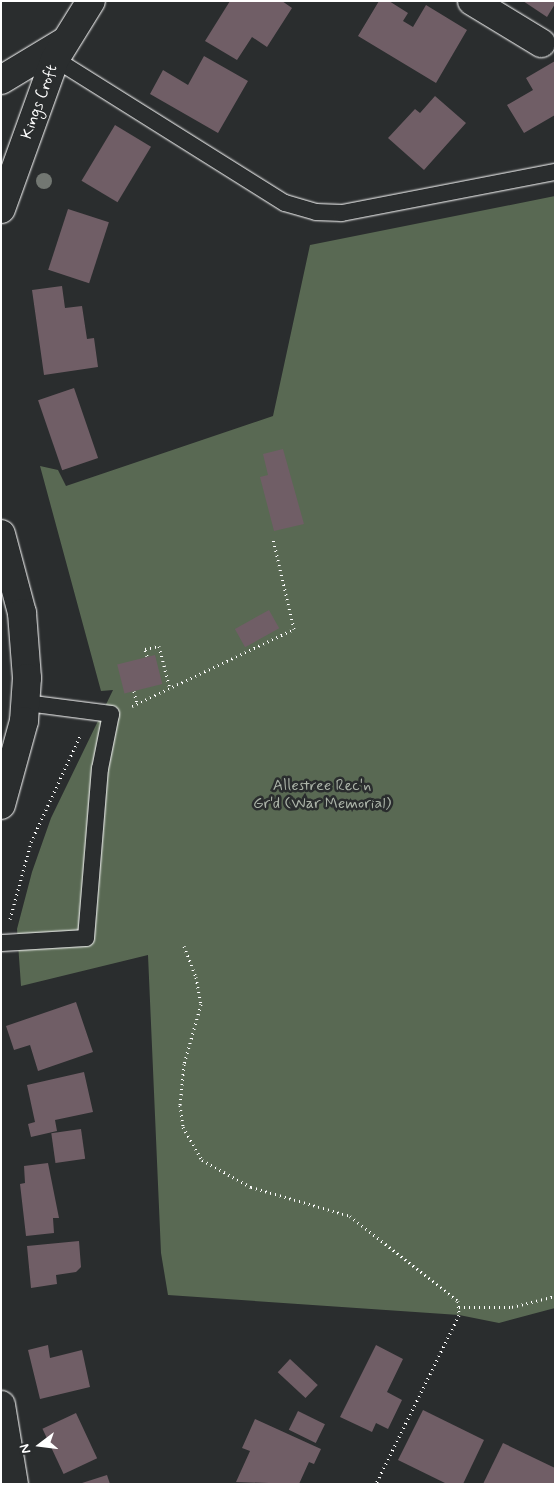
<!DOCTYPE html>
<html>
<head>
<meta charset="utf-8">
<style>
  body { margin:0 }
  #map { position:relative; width:556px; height:1485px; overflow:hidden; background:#2a2d2e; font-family:Mynerve,sans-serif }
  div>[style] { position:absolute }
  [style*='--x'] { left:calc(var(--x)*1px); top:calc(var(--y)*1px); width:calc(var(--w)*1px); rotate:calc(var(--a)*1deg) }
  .green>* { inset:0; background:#596953 }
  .building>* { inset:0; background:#705e66; transform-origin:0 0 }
  .path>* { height:3px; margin-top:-1.5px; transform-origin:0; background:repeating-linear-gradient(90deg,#fff 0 1px,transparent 0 5px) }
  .roads { filter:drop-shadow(0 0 1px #fff) drop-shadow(0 0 1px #fff) }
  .lane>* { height:16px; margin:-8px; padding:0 8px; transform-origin:8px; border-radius:8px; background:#2a2d2e }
  .street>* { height:28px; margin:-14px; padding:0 14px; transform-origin:14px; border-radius:14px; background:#2a2d2e }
  .secondary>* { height:28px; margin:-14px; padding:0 14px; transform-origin:14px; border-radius:14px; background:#2a2d2e }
  .trees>* { width:16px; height:16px; margin:-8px; border-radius:50%; background:#727772 }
  span { translate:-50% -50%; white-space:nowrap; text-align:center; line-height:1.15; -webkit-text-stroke:5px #2a2d2e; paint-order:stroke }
  .street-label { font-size:16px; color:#fff }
  .park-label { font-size:16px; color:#acb4a9 }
  .frame { position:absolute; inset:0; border:2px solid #fff; pointer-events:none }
  .north { position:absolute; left:15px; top:1420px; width:50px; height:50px; -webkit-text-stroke:4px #2a2d2e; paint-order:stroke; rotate:255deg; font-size:14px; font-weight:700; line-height:20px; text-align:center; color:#fff }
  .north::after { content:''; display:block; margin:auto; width:18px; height:22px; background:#fff; clip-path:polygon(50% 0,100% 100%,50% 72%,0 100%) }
</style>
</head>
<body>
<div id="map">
  <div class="green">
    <i style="clip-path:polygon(555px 196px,555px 1308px,499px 1323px,459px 1315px,168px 1295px,161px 1253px,148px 955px,21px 986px,17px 929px,32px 872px,51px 818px,113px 690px,101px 691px,40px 466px,58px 470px,66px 486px,273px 416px,310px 245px)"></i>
  </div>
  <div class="building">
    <i style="clip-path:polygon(230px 1px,282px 1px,292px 8px,267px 47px,252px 37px,237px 60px,205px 41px)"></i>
    <i style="clip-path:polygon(379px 1px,389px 1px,408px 13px,403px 21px,413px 27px,426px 5px,467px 30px,436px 83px,358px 36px)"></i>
    <i style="clip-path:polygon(523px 1px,555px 1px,555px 4px,547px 17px)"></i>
    <i style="clip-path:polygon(204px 56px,248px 81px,218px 133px,150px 94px,163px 70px,188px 85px)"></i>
    <i style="clip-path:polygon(555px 61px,555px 115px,524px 133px,507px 105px,533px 90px,526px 78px)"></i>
    <i style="clip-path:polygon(435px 96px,466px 123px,424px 170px,388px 138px,415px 109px,420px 113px)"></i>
    <i style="left:115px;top:125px;width:42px;height:65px;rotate:31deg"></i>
    <i style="left:68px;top:209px;width:43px;height:64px;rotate:18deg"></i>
    <i style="clip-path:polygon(62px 286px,65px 308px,82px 306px,87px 339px,94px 338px,98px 367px,44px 375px,32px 290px)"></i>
    <i style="left:74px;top:388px;width:74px;height:38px;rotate:71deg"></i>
    <i style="clip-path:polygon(283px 449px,304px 524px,274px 531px,260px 477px,268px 475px,263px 454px)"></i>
    <i style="left:269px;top:610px;width:21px;height:39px;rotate:61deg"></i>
    <i style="left:155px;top:655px;width:30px;height:39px;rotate:76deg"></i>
    <i style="clip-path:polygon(76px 1002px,93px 1052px,38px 1071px,30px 1045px,14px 1050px,6px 1026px)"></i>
    <i style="clip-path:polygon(84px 1072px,93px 1112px,55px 1120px,57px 1131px,31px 1137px,28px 1124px,35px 1122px,27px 1085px)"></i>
    <i style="left:81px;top:1129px;width:30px;height:30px;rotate:82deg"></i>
    <i style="clip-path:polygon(48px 1163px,59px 1218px,53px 1218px,54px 1233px,26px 1236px,20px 1184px,25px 1183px,24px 1166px)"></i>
    <i style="clip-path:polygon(79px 1241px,81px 1267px,76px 1272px,56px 1275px,57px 1284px,31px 1288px,27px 1246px)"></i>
    <i style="clip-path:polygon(48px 1345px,50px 1358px,82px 1350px,90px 1387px,40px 1399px,28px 1350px)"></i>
    <i style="clip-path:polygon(376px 1345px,403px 1359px,387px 1392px,402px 1400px,388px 1429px,376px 1423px,372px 1432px,340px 1417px)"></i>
    <i style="left:290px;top:1359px;width:38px;height:18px;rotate:43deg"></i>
    <i style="clip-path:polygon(423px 1410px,484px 1440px,463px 1484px,447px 1484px,398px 1460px)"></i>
    <i style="left:298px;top:1411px;width:30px;height:21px;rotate:26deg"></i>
    <i style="left:76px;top:1413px;width:50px;height:37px;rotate:65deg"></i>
    <i style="clip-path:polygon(255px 1419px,321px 1449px,314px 1464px,309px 1462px,299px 1484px,236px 1482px,250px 1451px,242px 1448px)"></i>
    <i style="clip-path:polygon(503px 1443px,555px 1468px,555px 1484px,483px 1484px)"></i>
    <i style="clip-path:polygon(107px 1475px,110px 1484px,82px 1484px,82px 1483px)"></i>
  </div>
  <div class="path">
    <i style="--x:147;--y:656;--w:7;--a:-106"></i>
    <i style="--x:145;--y:649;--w:14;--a:-12"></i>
    <i style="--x:159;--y:646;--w:44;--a:75.7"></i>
    <i style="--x:134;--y:691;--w:13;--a:77"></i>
    <i style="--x:132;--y:706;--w:179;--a:-25.4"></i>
    <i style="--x:294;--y:629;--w:92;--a:-103.1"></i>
    <i style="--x:10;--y:919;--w:80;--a:-74.7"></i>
    <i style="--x:31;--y:842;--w:119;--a:-65.2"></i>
    <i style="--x:184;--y:946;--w:33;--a:69"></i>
    <i style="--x:196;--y:977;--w:27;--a:80"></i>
    <i style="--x:201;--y:1004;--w:62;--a:105.8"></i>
    <i style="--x:184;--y:1064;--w:41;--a:95.6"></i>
    <i style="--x:180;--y:1105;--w:22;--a:82"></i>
    <i style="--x:183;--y:1127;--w:38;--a:60"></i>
    <i style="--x:202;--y:1160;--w:56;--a:28.9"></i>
    <i style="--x:251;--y:1187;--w:103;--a:16.3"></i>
    <i style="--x:350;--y:1216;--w:137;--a:38.2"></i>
    <i style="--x:458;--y:1301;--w:14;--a:86"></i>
    <i style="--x:459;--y:1315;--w:188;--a:116.2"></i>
    <i style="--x:459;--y:1307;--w:53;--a:0"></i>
    <i style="--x:512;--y:1307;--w:44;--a:-14.3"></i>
  </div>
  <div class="roads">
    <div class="lane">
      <i style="--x:55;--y:59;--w:271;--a:32.1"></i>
      <i style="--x:285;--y:203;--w:32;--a:16"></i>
      <i style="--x:316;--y:212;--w:26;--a:2"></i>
      <i style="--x:342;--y:213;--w:217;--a:-10.9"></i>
      <i style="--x:1;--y:943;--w:85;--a:-3.4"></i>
      <i style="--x:86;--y:938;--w:170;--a:-85.3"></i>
      <i style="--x:100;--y:769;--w:56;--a:-78.7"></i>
      <i style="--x:111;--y:714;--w:86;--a:-172.6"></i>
    </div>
    <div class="street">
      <i style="--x:472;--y:1;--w:81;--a:31.3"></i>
      <i style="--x:1;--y:80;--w:74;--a:-31.1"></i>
    </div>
    <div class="secondary">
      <i style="--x:1;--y:209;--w:159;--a:-70.2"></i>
      <i style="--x:55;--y:59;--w:68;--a:-58.2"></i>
      <i style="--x:1;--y:534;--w:82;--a:75.1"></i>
      <i style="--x:22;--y:613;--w:65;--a:85.6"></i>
      <i style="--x:27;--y:678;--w:43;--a:94"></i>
      <i style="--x:24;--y:721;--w:87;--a:105.3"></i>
      <i style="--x:1;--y:1405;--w:80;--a:80.7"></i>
    </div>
  </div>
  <div class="trees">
    <i style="left:44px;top:181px"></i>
  </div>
  <div class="street-label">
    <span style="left:40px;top:102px;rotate:-70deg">Kings Croft</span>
  </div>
  <div class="park-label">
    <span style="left:322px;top:795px">Allestree Rec'n<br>Gr'd (War Memorial)</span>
  </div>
  <div class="frame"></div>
  <div class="north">N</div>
</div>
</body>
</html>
